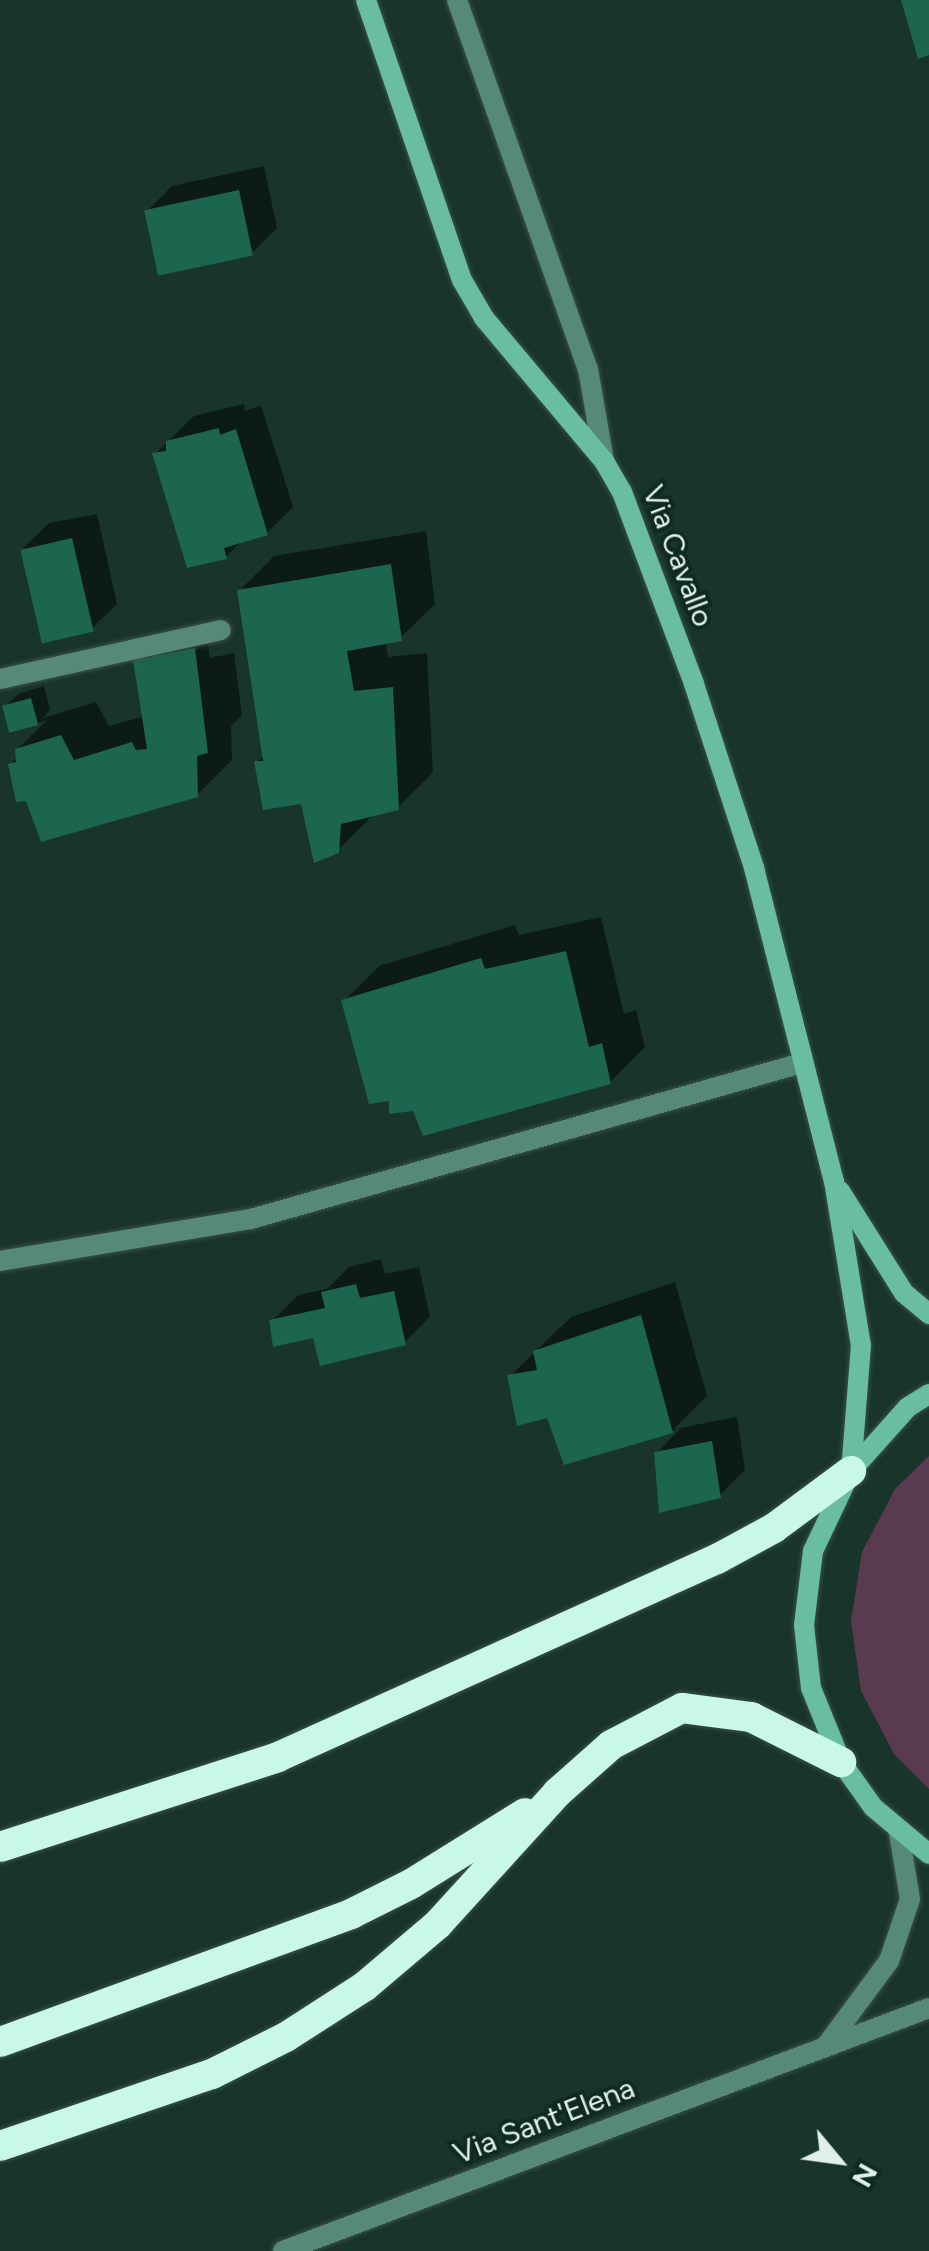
<!DOCTYPE html>
<html>
<head>
<meta charset="utf-8">
<style>
  body { margin:0 }
  #map { position:relative; width:929px; height:2251px; overflow:hidden; background:#19342a; font-family:Figtree,sans-serif }
  div>[style] { position:absolute }
  [style*='--x'] { left:calc(var(--x)*1px); top:calc(var(--y)*1px); width:calc(var(--w)*1px); rotate:calc(var(--a)*1deg) }
  .green>* { inset:0; background:#593a4f }
  .shadow>* { inset:0; background:#0007 }
  .building>* { inset:0; background:#1c654f; transform-origin:0 0 }
  .roads { filter:drop-shadow(0 0 2px #395249) drop-shadow(0 0 2px #395249) }
  .service>* { height:20px; margin:-10px; padding:0 10px; transform-origin:10px; border-radius:10px; background:#568a76 }
  .minor>* { height:20px; margin:-10px; padding:0 10px; transform-origin:10px; border-radius:10px; background:#568a76 }
  .secondary>* { height:20px; margin:-10px; padding:0 10px; transform-origin:10px; border-radius:10px; background:#68be9f }
  .motorway>* { height:30px; margin:-15px; padding:0 15px; transform-origin:15px; border-radius:15px; background:#c9f9e6 }
  span { translate:-50% -50%; white-space:nowrap; text-align:center; line-height:1.15; -webkit-text-stroke:8px #0f2a21; paint-order:stroke }
  .street-label { font-size:30px; color:#e1f1ea }
  .north { position:absolute; left:789px; top:2111px; width:100px; height:100px; -webkit-text-stroke:8px #0f2a21; paint-order:stroke; rotate:119deg; font-size:28px; font-weight:700; line-height:40px; text-align:center; color:#e1f1ea }
  .north::after { content:''; display:block; margin:auto; width:35px; height:45px; background:#e1f1ea; clip-path:polygon(50% 0,100% 100%,50% 72%,0 100%) }
</style>
</head>
<body>
<div id="map">
  <div class="green">
    <i style="clip-path:polygon(929px 1456px,929px 1789px,894px 1754px,861px 1691px,851px 1621px,862px 1552px,895px 1489px)"></i>
  </div>
  <div class="shadow">
    <i style="clip-path:polygon(264px 166px,277px 228px,251px 254px,146px 212px,172px 186px)"></i>
    <i style="clip-path:polygon(244px 404px,245px 411px,261px 405px,293px 507px,267px 533px,243px 540px,226px 557px,155px 454px,194px 416px)"></i>
    <i style="clip-path:polygon(97px 514px,117px 604px,91px 629px,23px 548px,49px 523px)"></i>
    <i style="clip-path:polygon(426px 531px,435px 604px,400px 638px,385px 641px,388px 657px,427px 653px,433px 773px,397px 808px,373px 815px,337px 851px,303px 802px,257px 762px,265px 754px,239px 591px,274px 556px)"></i>
    <i style="clip-path:polygon(207px 637px,210px 658px,234px 653px,242px 715px,231px 726px,232px 760px,197px 795px,10px 765px,18px 757px,17px 750px,47px 720px,11px 732px,5px 707px,18px 694px,44px 686px,50px 710px,43px 718px,96px 702px,109px 726px,145px 716px,136px 660px,149px 647px)"></i>
    <i style="clip-path:polygon(601px 917px,624px 1014px,636px 1010px,645px 1047px,610px 1082px,414px 1109px,391px 1098px,344px 1001px,379px 966px,515px 925px,519px 935px)"></i>
    <i style="clip-path:polygon(381px 1259px,385px 1274px,419px 1267px,430px 1317px,404px 1343px,315px 1335px,272px 1321px,298px 1295px,327px 1289px,349px 1267px)"></i>
    <i style="clip-path:polygon(675px 1282px,707px 1396px,674px 1429px,737px 1417px,745px 1470px,719px 1496px,657px 1453px,681px 1428px,566px 1462px,549px 1415px,510px 1376px,571px 1317px)"></i>
  </div>
  <div class="building">
    <i style="clip-path:polygon(901px 0,929px 0,929px 55px,918px 59px)"></i>
    <i style="left:239px;top:190px;width:67px;height:97px;rotate:78deg"></i>
    <i style="clip-path:polygon(219px 428px,220px 435px,236px 429px,268px 535px,224px 548px,227px 559px,187px 568px,152px 453px,166px 451px,166px 441px)"></i>
    <i style="left:72px;top:538px;width:96px;height:53px;rotate:77deg"></i>
    <i style="clip-path:polygon(391px 564px,402px 641px,347px 651px,354px 691px,393px 687px,399px 810px,341px 824px,339px 853px,314px 863px,301px 804px,263px 810px,254px 761px,263px 761px,237px 590px)"></i>
    <i style="clip-path:polygon(195px 648px,208px 753px,197px 756px,198px 797px,41px 842px,26px 801px,16px 802px,8px 764px,16px 762px,15px 749px,61px 735px,74px 760px,132px 742px,136px 750px,147px 749px,133px 660px)"></i>
    <i style="left:31px;top:698px;width:28px;height:30px;rotate:75deg"></i>
    <i style="clip-path:polygon(566px 951px,589px 1047px,602px 1043px,611px 1084px,423px 1136px,413px 1111px,389px 1114px,389px 1101px,369px 1104px,341px 1000px,481px 958px,485px 969px)"></i>
    <i style="clip-path:polygon(356px 1284px,360px 1298px,394px 1291px,406px 1345px,320px 1366px,313px 1338px,273px 1347px,269px 1320px,325px 1308px,321px 1292px)"></i>
    <i style="clip-path:polygon(641px 1315px,673px 1433px,564px 1465px,547px 1418px,517px 1426px,507px 1375px,537px 1370px,533px 1351px)"></i>
    <i style="clip-path:polygon(712px 1441px,721px 1498px,659px 1513px,654px 1452px)"></i>
  </div>
  <div class="roads">
    <div class="service">
      <i style="--x:0;--y:679;--w:226;--a:-12.5"></i>
      <i style="--x:0;--y:1261;--w:254;--a:-9.5"></i>
      <i style="--x:251;--y:1219;--w:573;--a:-15.81"></i>
    </div>
    <div class="minor">
      <i style="--x:457;--y:0;--w:392;--a:70.5"></i>
      <i style="--x:588;--y:369;--w:93;--a:80.1"></i>
      <i style="--x:826;--y:2046;--w:106;--a:-53.5"></i>
      <i style="--x:889;--y:1961;--w:65;--a:-71.3"></i>
      <i style="--x:910;--y:1899;--w:67;--a:-99.5"></i>
      <i style="--x:283;--y:2251;--w:690;--a:-20.61"></i>
    </div>
    <div class="secondary">
      <i style="--x:366;--y:0;--w:296;--a:71.1"></i>
      <i style="--x:462;--y:280;--w:44;--a:59.9"></i>
      <i style="--x:484;--y:318;--w:187;--a:50"></i>
      <i style="--x:604;--y:461;--w:36;--a:60"></i>
      <i style="--x:622;--y:492;--w:205;--a:69.4"></i>
      <i style="--x:694;--y:684;--w:194;--a:71.9"></i>
      <i style="--x:754;--y:868;--w:323;--a:75.7"></i>
      <i style="--x:834;--y:1181;--w:166;--a:80.7"></i>
      <i style="--x:861;--y:1345;--w:126;--a:94.5"></i>
      <i style="--x:840;--y:1191;--w:120;--a:57.9"></i>
      <i style="--x:904;--y:1293;--w:33;--a:40"></i>
      <i style="--x:929;--y:1394;--w:25;--a:148"></i>
      <i style="--x:908;--y:1407;--w:86;--a:131.7"></i>
      <i style="--x:851;--y:1471;--w:89;--a:115.4"></i>
      <i style="--x:813;--y:1551;--w:75;--a:96.9"></i>
      <i style="--x:804;--y:1625;--w:63;--a:83.7"></i>
      <i style="--x:811;--y:1688;--w:80;--a:67.9"></i>
      <i style="--x:841;--y:1762;--w:55;--a:54.6"></i>
      <i style="--x:873;--y:1807;--w:73;--a:40"></i>
    </div>
    <div class="motorway">
      <i style="--x:0;--y:1847;--w:292;--a:-17.9"></i>
      <i style="--x:278;--y:1757;--w:482;--a:-24.3"></i>
      <i style="--x:717;--y:1559;--w:65;--a:-28.5"></i>
      <i style="--x:774;--y:1528;--w:96;--a:-36.5"></i>
      <i style="--x:0;--y:2042;--w:374;--a:-20"></i>
      <i style="--x:351;--y:1914;--w:67;--a:-26.6"></i>
      <i style="--x:411;--y:1884;--w:134;--a:-31.9"></i>
      <i style="--x:0;--y:2146;--w:224;--a:-18.8"></i>
      <i style="--x:212;--y:2074;--w:83;--a:-26.6"></i>
      <i style="--x:286;--y:2037;--w:94;--a:-32.8"></i>
      <i style="--x:365;--y:1986;--w:96;--a:-40.3"></i>
      <i style="--x:438;--y:1924;--w:177;--a:-47.7"></i>
      <i style="--x:557;--y:1793;--w:72;--a:-41.6"></i>
      <i style="--x:611;--y:1745;--w:80;--a:-27.5"></i>
      <i style="--x:682;--y:1708;--w:70;--a:7.4"></i>
      <i style="--x:751;--y:1717;--w:101;--a:26.6"></i>
    </div>
  </div>
  <div class="street-label">
    <span style="left:678px;top:556px;rotate:69deg">Via Cavallo</span>
    <span style="left:544px;top:2121px;rotate:-21deg">Via Sant'Elena</span>
  </div>
  <div class="north">N</div>
</div>
</body>
</html>
